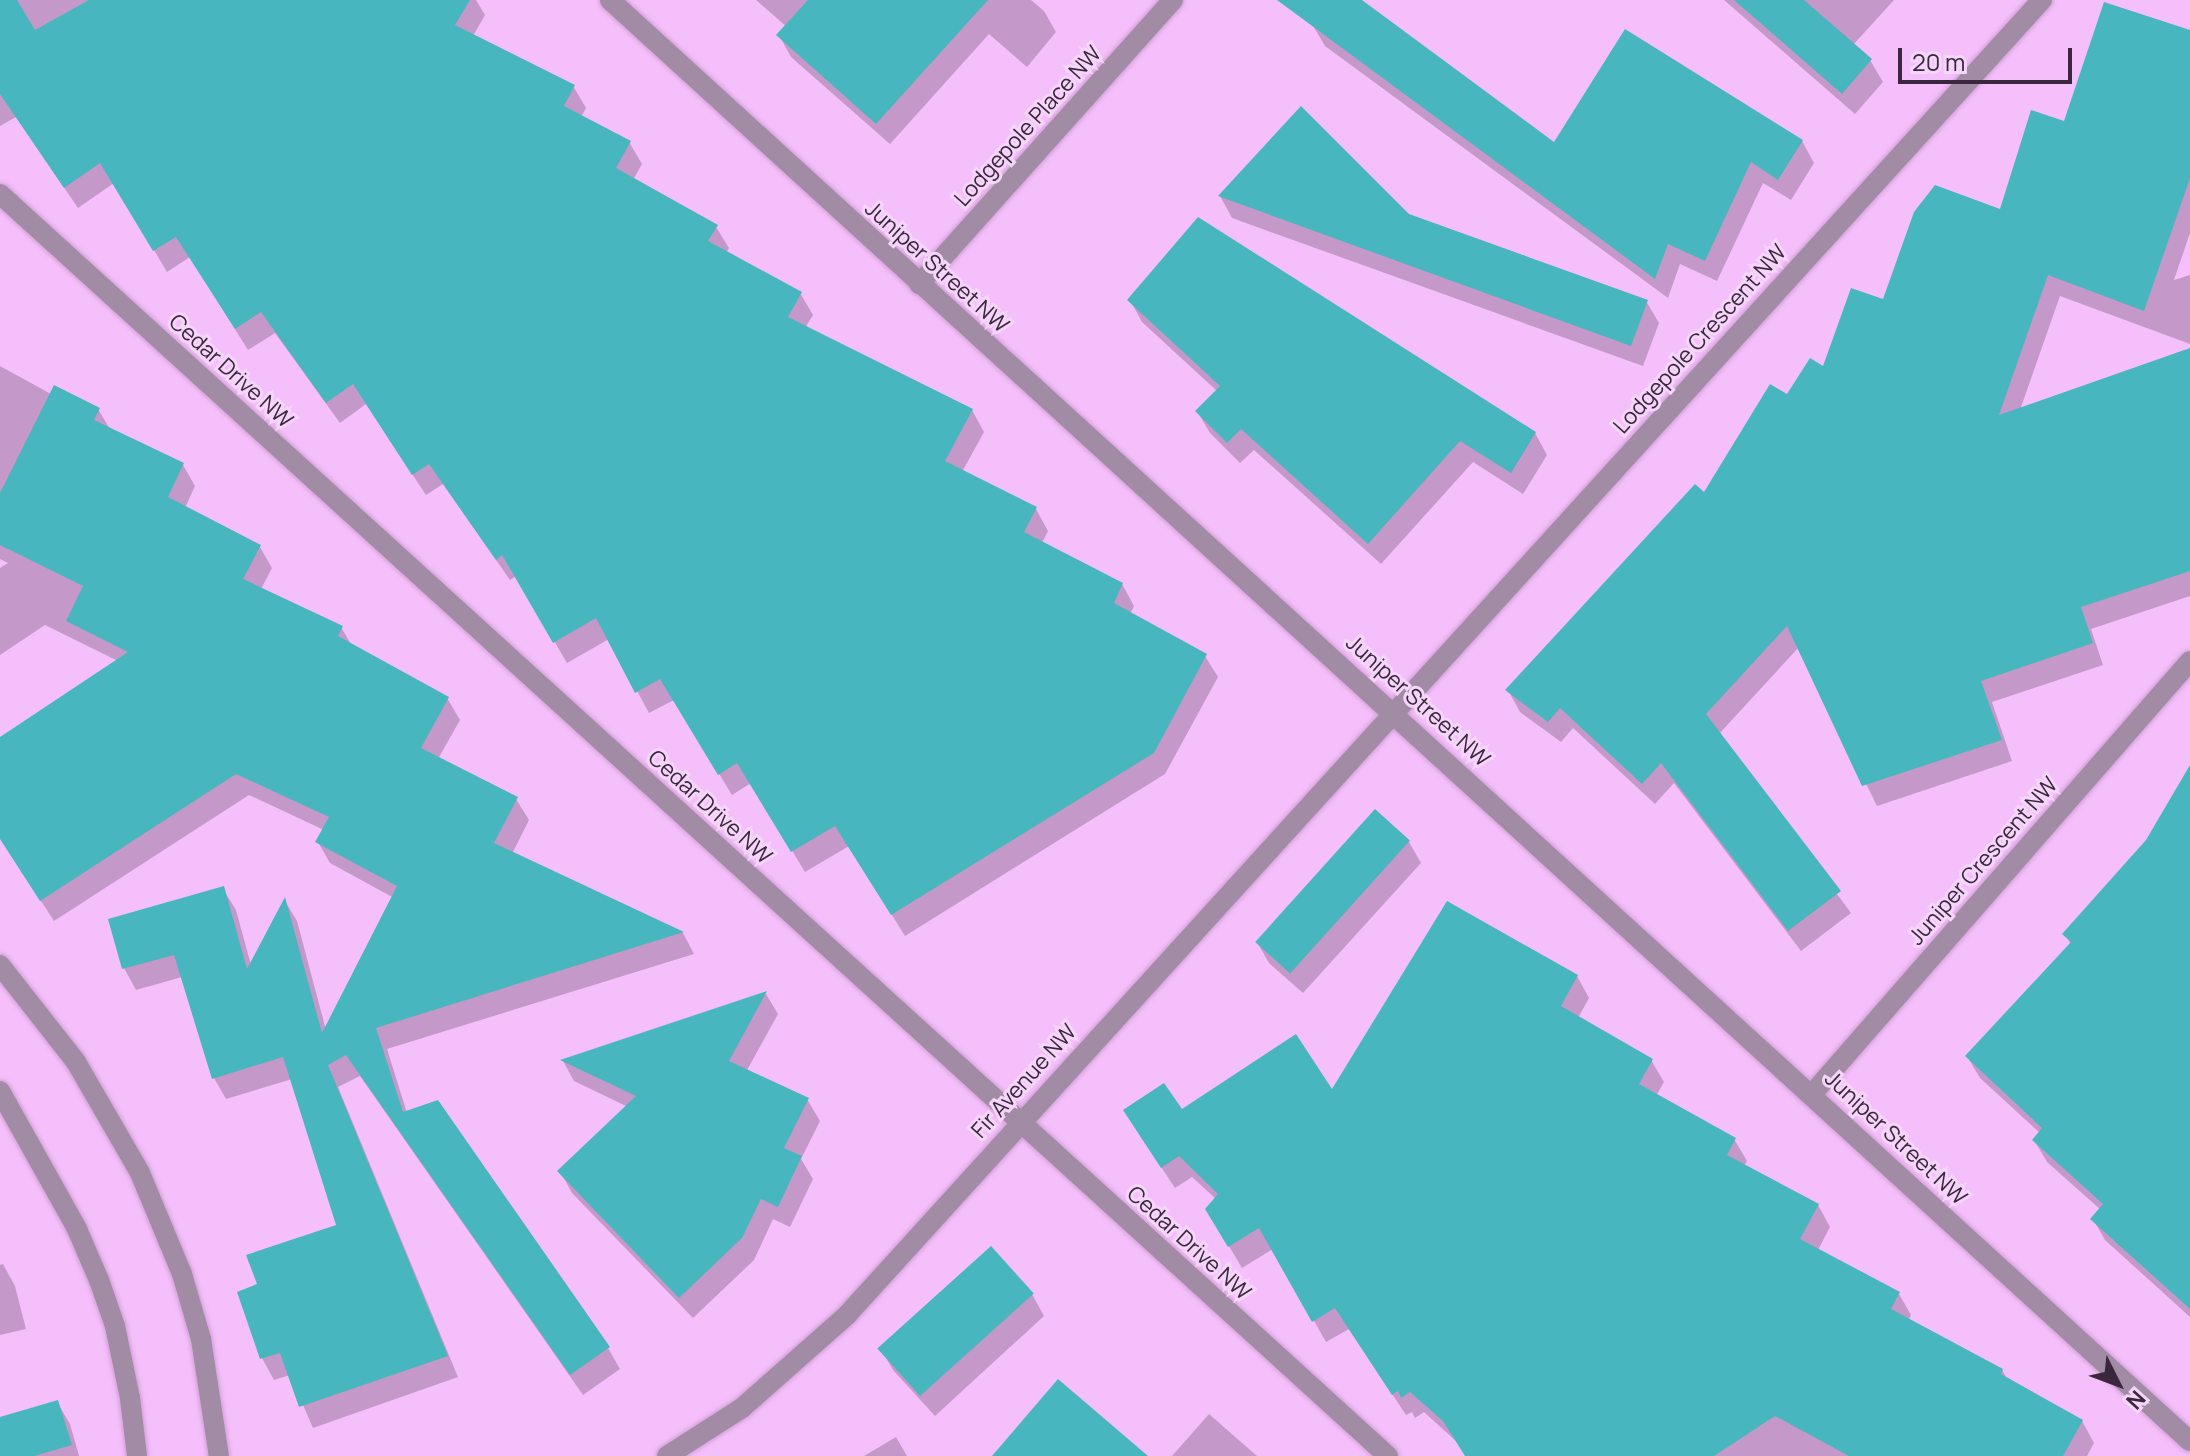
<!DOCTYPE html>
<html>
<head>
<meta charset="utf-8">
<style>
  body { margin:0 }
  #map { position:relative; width:2190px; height:1456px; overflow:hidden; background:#f5bffb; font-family:Manrope,sans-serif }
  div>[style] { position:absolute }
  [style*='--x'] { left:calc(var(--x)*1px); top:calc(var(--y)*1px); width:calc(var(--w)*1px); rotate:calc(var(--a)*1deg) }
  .shadow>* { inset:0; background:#0003 }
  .building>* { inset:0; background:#48b6bf; transform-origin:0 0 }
  .roads { filter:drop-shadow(0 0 2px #d0a0d5) drop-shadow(0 0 2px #d0a0d5) }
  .minor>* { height:20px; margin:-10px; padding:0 10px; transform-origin:10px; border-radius:10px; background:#a28ba4 }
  span { translate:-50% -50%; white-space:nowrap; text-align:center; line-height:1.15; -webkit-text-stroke:6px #f5d5f9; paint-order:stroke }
  .street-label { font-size:22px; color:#3a263d }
  .north { position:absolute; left:2078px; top:1344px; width:80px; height:80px; -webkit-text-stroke:6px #f5d5f9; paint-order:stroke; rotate:132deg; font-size:22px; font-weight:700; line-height:32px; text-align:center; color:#3a263d }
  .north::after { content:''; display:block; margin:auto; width:28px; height:36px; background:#3a263d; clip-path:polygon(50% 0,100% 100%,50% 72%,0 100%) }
  .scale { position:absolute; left:1898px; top:48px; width:174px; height:36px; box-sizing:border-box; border:4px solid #3a263d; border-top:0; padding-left:10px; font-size:24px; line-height:28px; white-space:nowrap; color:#3a263d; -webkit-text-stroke:6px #f5d5f9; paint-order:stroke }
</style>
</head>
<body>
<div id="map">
  <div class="shadow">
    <i style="clip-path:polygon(0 0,476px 0,485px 15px,473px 36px,573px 86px,586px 108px,581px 117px,629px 142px,642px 164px,633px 180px,716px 227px,729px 248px,726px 253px,800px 293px,813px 315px,805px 328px,972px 410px,984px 432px,962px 472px,1036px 509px,1048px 531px,1042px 543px,1122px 584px,1134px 606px,1130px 614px,1205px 656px,1218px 677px,1165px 774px,905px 936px,849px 846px,805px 872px,751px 783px,732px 795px,674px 700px,649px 713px,609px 639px,567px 663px,516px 576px,510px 580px,443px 484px,426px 495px,366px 404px,340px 423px,275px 333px,248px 350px,190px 257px,167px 272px,114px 183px,78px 208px,16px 117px,0 126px)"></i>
    <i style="clip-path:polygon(756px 0,1031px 0,1044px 11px,1056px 32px,1027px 67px,989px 34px,890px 144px,791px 57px,779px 35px,787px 27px)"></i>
    <i style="clip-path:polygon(1317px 0,1358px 0,1554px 145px,1802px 141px,1814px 163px,1791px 200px,1763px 183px,1717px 281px,1680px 264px,1668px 298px,1325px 46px,1312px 24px)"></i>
    <i style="clip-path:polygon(1724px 0,1894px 0,1853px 45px,1870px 60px,1883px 82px,1855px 114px)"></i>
    <i style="clip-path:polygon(2190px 32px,2190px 233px,2174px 280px,2190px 275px,2190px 344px,2060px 296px,2020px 410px,2190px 350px,2190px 596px,2091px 629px,2103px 665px,1992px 702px,2012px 761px,1877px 806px,1799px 647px,1719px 734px,1851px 913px,1801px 951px,1674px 783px,1655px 804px,1573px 728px,1561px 742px,1520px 712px,1508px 690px,1704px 495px,1788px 397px,1824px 369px,1885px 301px,2001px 211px,2065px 124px)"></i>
    <i style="clip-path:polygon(1220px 196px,1408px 216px,1646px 301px,1659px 323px,1643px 366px,1232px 218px)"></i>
    <i style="clip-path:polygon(1130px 300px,1535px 433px,1547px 455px,1523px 494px,1473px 462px,1381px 564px,1254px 450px,1240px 463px,1210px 433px,1197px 411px,1217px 391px,1142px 322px)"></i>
    <i style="clip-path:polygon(0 366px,51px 394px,98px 409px,111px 431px,183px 465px,195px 486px,185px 508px,260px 547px,272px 568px,261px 589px,341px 627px,352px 646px,447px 698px,460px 720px,438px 759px,516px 799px,529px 820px,512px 854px,683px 933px,694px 954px,387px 1049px,407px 1113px,608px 1348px,620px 1369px,583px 1395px,360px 1076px,338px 1087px,458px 1377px,313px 1428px,290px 1375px,274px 1380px,262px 1358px,259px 1286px,339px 1226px,292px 1079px,226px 1099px,214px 1078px,182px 977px,136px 990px,124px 968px,223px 889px,236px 910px,251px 965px,285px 901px,297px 921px,326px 1030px,394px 898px,330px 863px,318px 842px,324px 830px,249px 795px,54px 921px,0 838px,0 738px,118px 661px,45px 625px,0 655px,0 568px,8px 563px,0 559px)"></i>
    <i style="clip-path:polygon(2190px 780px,2190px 1317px,2105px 1240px,2093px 1219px,2101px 1210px,2047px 1162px,2034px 1140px,2040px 1133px,1980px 1078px,1967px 1056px,2071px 945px,2065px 934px,2148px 841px)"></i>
    <i style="clip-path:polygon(1375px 811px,1409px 842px,1421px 863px,1303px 993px,1269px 963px,1257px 942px)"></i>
    <i style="clip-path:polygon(1577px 976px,1589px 998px,1578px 1018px,1651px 1060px,1664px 1082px,1656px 1096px,1734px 1139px,1747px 1161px,1744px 1166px,1818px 1205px,1830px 1227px,1818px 1250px,1899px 1294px,1911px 1315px,1908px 1321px,2002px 1370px,2008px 1380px,2082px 1421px,2094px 1443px,2087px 1456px,1466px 1456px,1458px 1443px,1424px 1412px,1415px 1418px,1412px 1412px,1406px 1415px,1349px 1329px,1326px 1342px,1273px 1249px,1242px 1268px,1220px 1231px,1216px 1199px,1192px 1177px,1175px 1188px,1138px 1132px,1181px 1112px,1332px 1093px)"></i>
    <i style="clip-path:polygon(766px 994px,778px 1014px,746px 1072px,807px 1099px,820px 1121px,801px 1159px,813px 1179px,790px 1227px,773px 1219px,754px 1260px,693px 1318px,572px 1193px,560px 1171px,628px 1107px,574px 1081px,563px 1061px)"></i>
    <i style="clip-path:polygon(3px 1264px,15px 1286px,26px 1329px,0 1335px,0 1265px)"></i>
    <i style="clip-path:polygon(1032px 1294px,1044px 1316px,935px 1416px,893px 1370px,881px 1349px)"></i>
    <i style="clip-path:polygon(57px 1402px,70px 1424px,79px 1456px,0 1456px,0 1419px)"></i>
    <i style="clip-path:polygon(1209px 1414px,1257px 1456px,1172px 1456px)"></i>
    <i style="clip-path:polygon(896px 1437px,907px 1456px,864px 1456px)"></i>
  </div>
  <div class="building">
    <i style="clip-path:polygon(0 0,17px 0,35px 30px,89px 0,470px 0,455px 25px,575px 85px,564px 106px,631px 141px,616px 168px,718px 225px,708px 241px,802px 292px,788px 317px,973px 409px,945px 461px,1037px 507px,1024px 532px,1123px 583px,1114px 603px,1207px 654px,1154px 753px,891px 915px,835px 826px,791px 852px,737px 763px,718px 775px,660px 679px,635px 693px,596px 618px,553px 643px,502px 555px,496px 560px,429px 464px,412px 475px,353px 384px,326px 403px,261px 312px,235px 329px,176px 237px,153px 251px,100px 163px,64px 188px,0 94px)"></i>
    <i style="clip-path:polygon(808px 0,988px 0,876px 124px,776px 35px)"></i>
    <i style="clip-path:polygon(1277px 0,1362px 0,1554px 142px,1625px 29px,1803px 140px,1778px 180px,1751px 162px,1705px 261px,1668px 244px,1655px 279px)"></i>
    <i style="clip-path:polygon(1734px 0,1804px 0,1872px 59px,1842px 94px)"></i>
    <i style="clip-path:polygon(2104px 2px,2190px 30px,2190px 178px,2144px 311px,2048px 275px,1999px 415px,2190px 348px,2190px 571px,2081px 607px,2093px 643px,1981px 681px,2002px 740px,1862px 786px,1787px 626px,1706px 714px,1841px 891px,1788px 931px,1661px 763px,1642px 784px,1560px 708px,1548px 722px,1505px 690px,1695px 484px,1704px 492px,1770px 384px,1787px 394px,1810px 358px,1823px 366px,1851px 288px,1883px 299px,1914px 212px,1935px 185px,2000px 209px,2031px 110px,2064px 121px)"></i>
    <i style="clip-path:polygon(1301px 106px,1409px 214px,1648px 300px,1631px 346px,1218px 196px)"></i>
    <i style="clip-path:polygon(1198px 217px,1536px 432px,1511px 473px,1460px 441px,1368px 544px,1241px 429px,1227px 443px,1195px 411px,1220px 386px,1127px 300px)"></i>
    <i style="clip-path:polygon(54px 385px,100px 408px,94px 420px,184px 463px,168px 497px,261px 545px,243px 579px,343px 626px,338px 636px,449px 697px,421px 748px,518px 797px,494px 843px,684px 932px,376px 1028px,403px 1112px,438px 1100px,610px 1347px,570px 1375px,346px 1055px,328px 1065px,448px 1356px,299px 1407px,280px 1353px,260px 1359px,237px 1292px,257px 1284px,246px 1255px,336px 1225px,283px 1057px,212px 1079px,174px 955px,122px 969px,108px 919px,224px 886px,247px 969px,285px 897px,322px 1033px,397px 886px,315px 842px,329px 817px,236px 774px,40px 901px,0 839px,0 737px,128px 652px,66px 621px,83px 586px,0 545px,0 493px)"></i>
    <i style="clip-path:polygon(2190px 765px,2190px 1309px,2090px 1219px,2103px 1204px,2032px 1140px,2042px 1128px,1965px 1056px,2071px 942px,2062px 934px,2146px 840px)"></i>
    <i style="left:1375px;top:809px;width:47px;height:179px;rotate:42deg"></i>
    <i style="clip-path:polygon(1447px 901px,1578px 975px,1561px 1006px,1653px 1059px,1639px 1084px,1736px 1138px,1727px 1155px,1819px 1204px,1800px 1239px,1900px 1292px,1891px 1309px,2003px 1369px,2001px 1374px,2083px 1420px,2063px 1456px,1849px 1456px,1775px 1416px,1714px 1456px,1465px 1456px,1443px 1421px,1410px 1392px,1401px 1398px,1398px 1391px,1392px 1395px,1335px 1308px,1312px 1322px,1259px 1228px,1228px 1247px,1205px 1209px,1218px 1194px,1179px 1156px,1161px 1168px,1123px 1110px,1164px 1083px,1182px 1109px,1296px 1034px,1332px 1089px)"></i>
    <i style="clip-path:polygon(767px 991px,729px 1061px,809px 1098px,784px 1148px,802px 1156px,778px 1207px,761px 1199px,742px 1238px,679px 1298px,557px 1171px,636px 1096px,560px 1060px)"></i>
    <i style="left:991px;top:1246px;width:64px;height:153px;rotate:48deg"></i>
    <i style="clip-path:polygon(1058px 1379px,1148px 1456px,992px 1456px)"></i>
    <i style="clip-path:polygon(58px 1400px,72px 1445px,34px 1456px,0 1456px,0 1417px)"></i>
  </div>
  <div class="roads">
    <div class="minor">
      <i style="--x:610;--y:0;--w:2138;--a:42.37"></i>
      <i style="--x:0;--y:194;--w:1876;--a:42.28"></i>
      <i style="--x:919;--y:284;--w:381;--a:-48.2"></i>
      <i style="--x:0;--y:965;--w:123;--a:51.9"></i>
      <i style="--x:76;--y:1062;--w:128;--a:60"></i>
      <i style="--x:140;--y:1173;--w:109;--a:67.4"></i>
      <i style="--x:182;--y:1274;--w:68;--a:73.7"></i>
      <i style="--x:201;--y:1339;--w:118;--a:81.3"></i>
      <i style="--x:0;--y:1091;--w:158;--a:60.8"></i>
      <i style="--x:77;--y:1229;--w:56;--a:66.7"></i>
      <i style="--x:99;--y:1280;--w:49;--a:70.8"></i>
      <i style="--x:115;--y:1326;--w:74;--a:78.2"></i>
      <i style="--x:130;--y:1398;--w:58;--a:83.1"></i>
      <i style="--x:1813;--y:1093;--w:573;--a:-48.89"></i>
      <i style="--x:667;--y:1456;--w:89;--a:-32.6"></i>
      <i style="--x:742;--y:1408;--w:140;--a:-41.5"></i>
      <i style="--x:847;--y:1315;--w:1777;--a:-47.74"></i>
    </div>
  </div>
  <div class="street-label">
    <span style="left:1028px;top:126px;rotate:-48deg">Lodgepole Place NW</span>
    <span style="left:937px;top:267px;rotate:42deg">Juniper Street NW</span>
    <span style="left:1700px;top:339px;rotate:-48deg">Lodgepole Crescent NW</span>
    <span style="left:231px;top:371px;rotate:42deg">Cedar Drive NW</span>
    <span style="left:1418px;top:701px;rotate:42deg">Juniper Street NW</span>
    <span style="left:710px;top:807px;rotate:42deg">Cedar Drive NW</span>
    <span style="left:1983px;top:861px;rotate:-49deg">Juniper Crescent NW</span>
    <span style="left:1024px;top:1081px;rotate:-48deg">Fir Avenue NW</span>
    <span style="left:1896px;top:1138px;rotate:43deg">Juniper Street NW</span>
    <span style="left:1189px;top:1243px;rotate:42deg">Cedar Drive NW</span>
  </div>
  <div class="north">N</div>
  <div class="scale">20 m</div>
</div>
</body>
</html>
